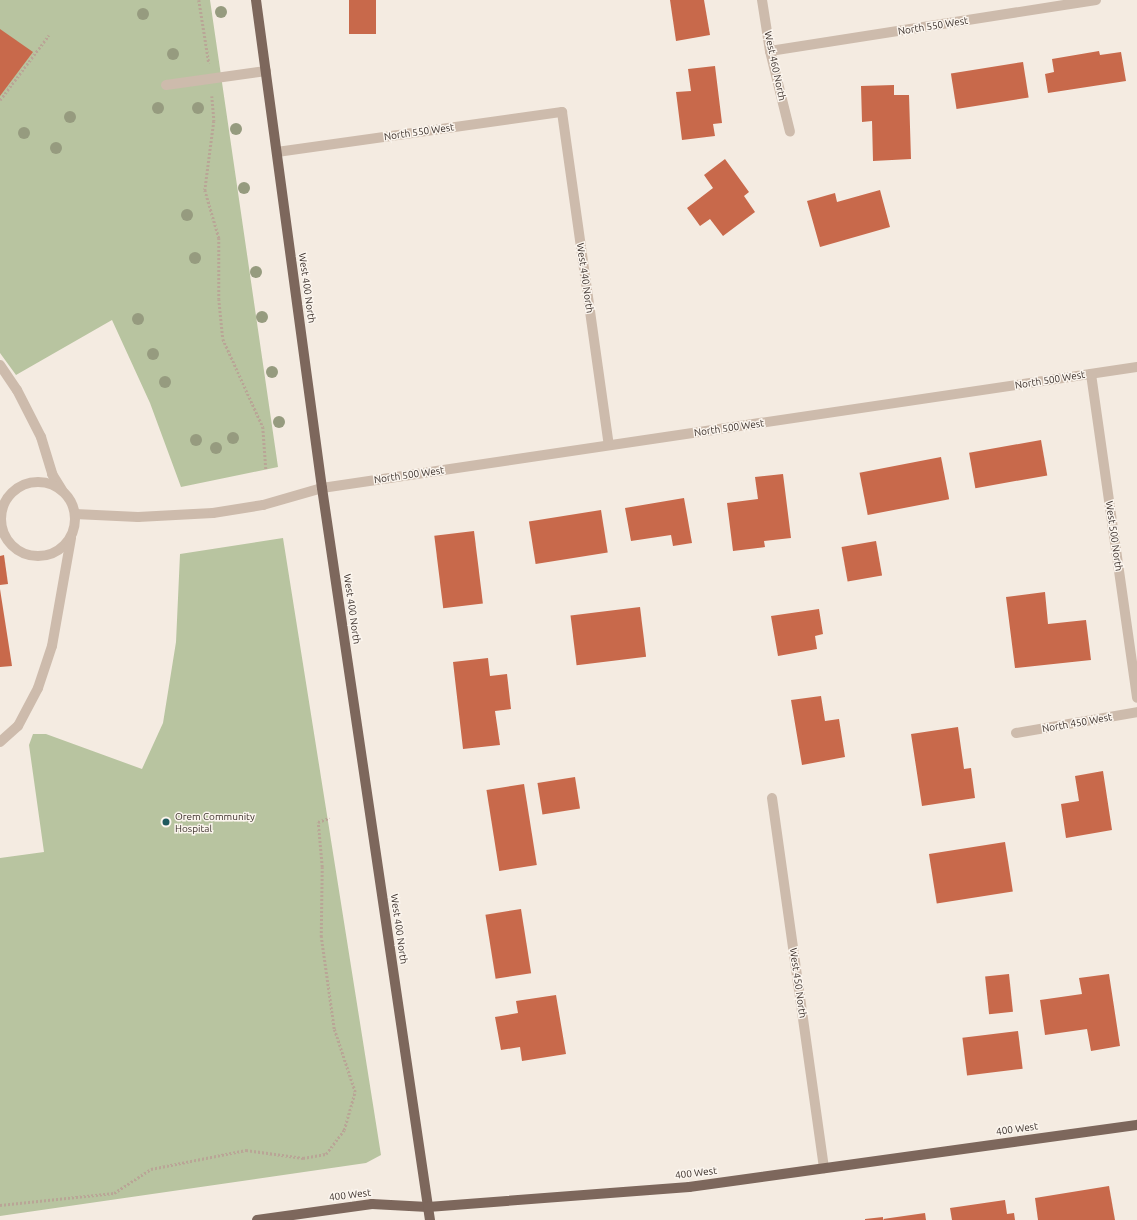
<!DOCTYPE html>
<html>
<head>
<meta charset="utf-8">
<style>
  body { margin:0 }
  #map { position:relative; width:1137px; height:1220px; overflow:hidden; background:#f4ebe1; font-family:Ubuntu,sans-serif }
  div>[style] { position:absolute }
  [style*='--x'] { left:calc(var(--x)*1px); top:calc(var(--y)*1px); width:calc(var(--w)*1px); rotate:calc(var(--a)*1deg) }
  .green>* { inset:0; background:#b8c4a0 }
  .building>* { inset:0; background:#c8694b; transform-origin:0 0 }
  .path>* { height:2.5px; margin-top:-1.25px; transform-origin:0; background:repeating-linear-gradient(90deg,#b9a596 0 2px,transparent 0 4px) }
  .minor>* { height:10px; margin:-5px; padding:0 5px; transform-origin:5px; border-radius:5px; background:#cdbbac }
  .minor>.ring { margin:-5px; padding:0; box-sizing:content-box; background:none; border:10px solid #cdbbac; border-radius:50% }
  .major>* { height:10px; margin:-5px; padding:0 5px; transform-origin:5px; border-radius:5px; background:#7d675c }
  .trees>* { width:12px; height:12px; margin:-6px; border-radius:50%; background:#969b7f }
  .dots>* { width:11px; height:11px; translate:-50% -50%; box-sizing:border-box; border:2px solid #fbf5ee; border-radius:50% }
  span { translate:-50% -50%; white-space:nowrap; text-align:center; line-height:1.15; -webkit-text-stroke:3px #fbf5ee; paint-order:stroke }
  .street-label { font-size:10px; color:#3b302b }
  .poi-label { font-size:10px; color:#3b302b }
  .left { translate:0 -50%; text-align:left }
</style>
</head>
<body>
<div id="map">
  <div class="green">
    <i style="clip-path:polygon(0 0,210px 0,278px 467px,181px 487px,150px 403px,112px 320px,16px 375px,0 353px)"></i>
    <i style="clip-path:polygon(283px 538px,381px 1155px,366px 1163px,0 1216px,0 858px,44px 852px,29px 745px,33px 734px,46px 734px,142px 769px,163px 723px,176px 642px,180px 554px)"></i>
  </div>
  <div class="building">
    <i style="left:349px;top:0;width:27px;height:34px"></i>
    <i style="clip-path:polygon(670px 0,704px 0,710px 35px,676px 41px)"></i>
    <i style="clip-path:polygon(0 29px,33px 52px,0 96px)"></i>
    <i style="clip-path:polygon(1099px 51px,1100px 55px,1121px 52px,1126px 81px,1048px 93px,1045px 74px,1054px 72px,1052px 59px)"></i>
    <i style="left:1023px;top:62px;width:36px;height:73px;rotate:81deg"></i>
    <i style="clip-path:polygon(715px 66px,722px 123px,713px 124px,715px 136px,682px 140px,676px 92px,691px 91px,688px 69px)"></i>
    <i style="clip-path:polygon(894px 85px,894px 95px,909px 95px,911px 159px,873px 161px,872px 121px,862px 122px,861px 86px)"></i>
    <i style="clip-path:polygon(725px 159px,749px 192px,744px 196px,755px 212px,723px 236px,710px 219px,700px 226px,687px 208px,713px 188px,704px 175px)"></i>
    <i style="clip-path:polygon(880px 190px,890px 227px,820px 247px,807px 201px,835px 193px,837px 202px)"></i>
    <i style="left:1041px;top:440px;width:36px;height:73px;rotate:80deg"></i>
    <i style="left:941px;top:457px;width:43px;height:83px;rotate:79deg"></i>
    <i style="clip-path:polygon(783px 474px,791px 538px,764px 541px,765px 547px,733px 551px,727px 503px,758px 499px,755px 477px)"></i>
    <i style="clip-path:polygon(684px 498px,692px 543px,673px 546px,671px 535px,631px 541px,625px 508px)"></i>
    <i style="left:601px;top:510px;width:43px;height:73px;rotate:81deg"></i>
    <i style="left:474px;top:531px;width:73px;height:40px;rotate:83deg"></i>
    <i style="left:876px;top:541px;width:35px;height:35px;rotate:80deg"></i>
    <i style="clip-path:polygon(4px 555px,8px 584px,0 585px,0 556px)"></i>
    <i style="clip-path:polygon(0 589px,12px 666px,0 667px)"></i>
    <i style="clip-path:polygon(1045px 592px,1048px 624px,1086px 620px,1091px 660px,1015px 668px,1006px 597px)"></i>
    <i style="left:640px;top:607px;width:50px;height:70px;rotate:83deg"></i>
    <i style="clip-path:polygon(819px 609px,823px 634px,815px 636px,817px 649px,778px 656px,771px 616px)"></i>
    <i style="clip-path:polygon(488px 658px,490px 676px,507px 674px,511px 709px,495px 711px,500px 745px,463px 749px,453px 662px)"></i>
    <i style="clip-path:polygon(821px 696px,825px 721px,839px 719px,845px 757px,802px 765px,791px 700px)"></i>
    <i style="clip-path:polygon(958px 727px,964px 769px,971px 768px,975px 798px,922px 806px,911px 734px)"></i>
    <i style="clip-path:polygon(1103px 771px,1112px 830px,1066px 838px,1061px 804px,1079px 801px,1075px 776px)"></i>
    <i style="left:575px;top:777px;width:32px;height:38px;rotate:81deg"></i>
    <i style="left:524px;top:784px;width:82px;height:38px;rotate:81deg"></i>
    <i style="left:1005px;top:842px;width:50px;height:77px;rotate:81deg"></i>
    <i style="left:521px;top:909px;width:65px;height:36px;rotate:81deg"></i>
    <i style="left:1009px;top:974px;width:38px;height:24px;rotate:84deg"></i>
    <i style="clip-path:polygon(1109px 974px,1120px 1046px,1091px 1051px,1087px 1029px,1045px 1035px,1040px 1000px,1082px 994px,1079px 978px)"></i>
    <i style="clip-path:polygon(556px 995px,566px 1054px,522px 1061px,520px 1047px,501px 1050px,495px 1017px,518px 1013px,516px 1001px)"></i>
    <i style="left:1018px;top:1031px;width:38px;height:56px;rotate:83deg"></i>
    <i style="clip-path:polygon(1109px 1186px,1115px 1220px,1038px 1220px,1035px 1198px)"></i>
    <i style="clip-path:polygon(1005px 1200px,1007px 1214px,1014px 1213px,1015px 1220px,952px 1220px,950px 1208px)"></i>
    <i style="clip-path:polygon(925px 1213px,926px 1220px,884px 1220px,883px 1219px)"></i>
    <i style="clip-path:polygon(883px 1217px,883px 1220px,865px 1220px,865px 1219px)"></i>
  </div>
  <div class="path">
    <i style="--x:199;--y:0;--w:64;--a:81"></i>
    <i style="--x:212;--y:96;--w:25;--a:85"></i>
    <i style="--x:214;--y:121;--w:70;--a:97.4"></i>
    <i style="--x:205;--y:190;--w:50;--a:73.7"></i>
    <i style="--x:219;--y:238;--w:61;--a:90"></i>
    <i style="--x:219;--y:299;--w:40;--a:84.3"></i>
    <i style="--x:223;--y:339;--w:97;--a:65.6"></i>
    <i style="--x:263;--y:427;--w:42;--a:85.9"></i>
    <i style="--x:0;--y:100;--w:81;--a:-53"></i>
    <i style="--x:0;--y:1205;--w:115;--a:-6"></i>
    <i style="--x:114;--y:1193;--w:44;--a:-33"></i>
    <i style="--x:151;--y:1169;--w:97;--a:-11.3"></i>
    <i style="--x:246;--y:1150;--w:58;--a:8"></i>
    <i style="--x:303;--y:1158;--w:23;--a:-10"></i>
    <i style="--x:326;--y:1154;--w:30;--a:-53"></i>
    <i style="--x:344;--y:1130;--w:40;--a:-74"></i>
    <i style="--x:355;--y:1092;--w:66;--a:-108.4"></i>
    <i style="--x:334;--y:1029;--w:93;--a:-98"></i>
    <i style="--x:321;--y:937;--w:70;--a:-89.2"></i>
    <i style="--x:322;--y:867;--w:45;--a:-95.1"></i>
    <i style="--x:318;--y:822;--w:12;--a:-20"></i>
  </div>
  <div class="minor">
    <i style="--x:762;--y:0;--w:52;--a:81.1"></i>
    <i style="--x:770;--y:51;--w:83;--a:76.1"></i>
    <i style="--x:770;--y:51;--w:330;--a:-8.9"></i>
    <i style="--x:166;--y:85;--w:101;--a:-8"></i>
    <i style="--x:277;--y:152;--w:288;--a:-8"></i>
    <i style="--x:562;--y:112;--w:336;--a:82"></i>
    <i style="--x:0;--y:365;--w:30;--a:56"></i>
    <i style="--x:17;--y:390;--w:53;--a:62.9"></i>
    <i style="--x:41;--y:437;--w:39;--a:73"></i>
    <i style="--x:52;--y:474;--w:19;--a:58"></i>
    <i style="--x:1091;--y:374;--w:327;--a:81.9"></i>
    <i class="ring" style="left:1px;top:482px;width:64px;height:64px"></i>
    <i style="--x:75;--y:514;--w:63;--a:2.7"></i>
    <i style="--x:138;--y:517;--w:75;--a:-3.1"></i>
    <i style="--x:213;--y:513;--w:51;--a:-9.1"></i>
    <i style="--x:263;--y:505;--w:61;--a:-16.1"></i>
    <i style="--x:322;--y:488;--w:824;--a:-8.44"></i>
    <i style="--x:1016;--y:733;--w:123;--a:-9.8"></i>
    <i style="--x:0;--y:742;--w:24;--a:-42"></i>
    <i style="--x:18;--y:726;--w:43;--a:-62.2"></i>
    <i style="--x:38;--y:688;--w:44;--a:-71.6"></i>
    <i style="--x:52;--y:646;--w:110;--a:-80"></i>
    <i style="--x:772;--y:798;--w:374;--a:82"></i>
  </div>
  <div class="major">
    <i style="--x:256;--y:0;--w:492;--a:82.3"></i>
    <i style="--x:322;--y:488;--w:740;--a:81.61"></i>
    <i style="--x:257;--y:1220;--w:116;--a:-7.9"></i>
    <i style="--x:372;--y:1204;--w:56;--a:3.1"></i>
    <i style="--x:428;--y:1207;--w:262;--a:-4.4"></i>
    <i style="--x:689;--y:1187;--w:452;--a:-7.9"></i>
  </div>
  <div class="trees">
    <i style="left:221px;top:12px"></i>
    <i style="left:143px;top:14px"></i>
    <i style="left:173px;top:54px"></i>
    <i style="left:158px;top:108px"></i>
    <i style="left:198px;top:108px"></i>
    <i style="left:70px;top:117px"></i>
    <i style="left:236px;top:129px"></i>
    <i style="left:24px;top:133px"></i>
    <i style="left:56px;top:148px"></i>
    <i style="left:244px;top:188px"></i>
    <i style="left:187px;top:215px"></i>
    <i style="left:195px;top:258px"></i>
    <i style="left:256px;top:272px"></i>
    <i style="left:262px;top:317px"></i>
    <i style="left:138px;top:319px"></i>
    <i style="left:153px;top:354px"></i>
    <i style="left:272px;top:372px"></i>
    <i style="left:165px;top:382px"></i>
    <i style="left:279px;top:422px"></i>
    <i style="left:233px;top:438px"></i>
    <i style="left:196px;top:440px"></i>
    <i style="left:216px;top:448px"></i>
  </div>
  <div class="dots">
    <i style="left:166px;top:822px;background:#1f5a5e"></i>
  </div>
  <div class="street-label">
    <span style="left:933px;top:26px;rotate:-9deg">North 550 West</span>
    <span style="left:775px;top:66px;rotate:78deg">West 460 North</span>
    <span style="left:419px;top:132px;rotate:-8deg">North 550 West</span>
    <span style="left:585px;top:278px;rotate:82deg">West 440 North</span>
    <span style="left:307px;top:288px;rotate:82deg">West 400 North</span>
    <span style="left:1050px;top:380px;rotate:-9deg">North 500 West</span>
    <span style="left:729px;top:428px;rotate:-8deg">North 500 West</span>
    <span style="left:409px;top:475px;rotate:-8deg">North 500 West</span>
    <span style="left:1114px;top:536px;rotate:82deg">West 500 North</span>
    <span style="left:352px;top:609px;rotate:82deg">West 400 North</span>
    <span style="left:1077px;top:723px;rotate:-10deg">North 450 West</span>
    <span style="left:399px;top:929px;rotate:82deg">West 400 North</span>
    <span style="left:798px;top:983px;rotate:82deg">West 450 North</span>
    <span style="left:1017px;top:1129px;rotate:-8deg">400 West</span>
    <span style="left:696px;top:1173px;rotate:-7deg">400 West</span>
    <span style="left:350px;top:1195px;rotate:-7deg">400 West</span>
  </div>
  <div class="poi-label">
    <span class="left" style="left:175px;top:822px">Orem Community<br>Hospital</span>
  </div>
</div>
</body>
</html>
